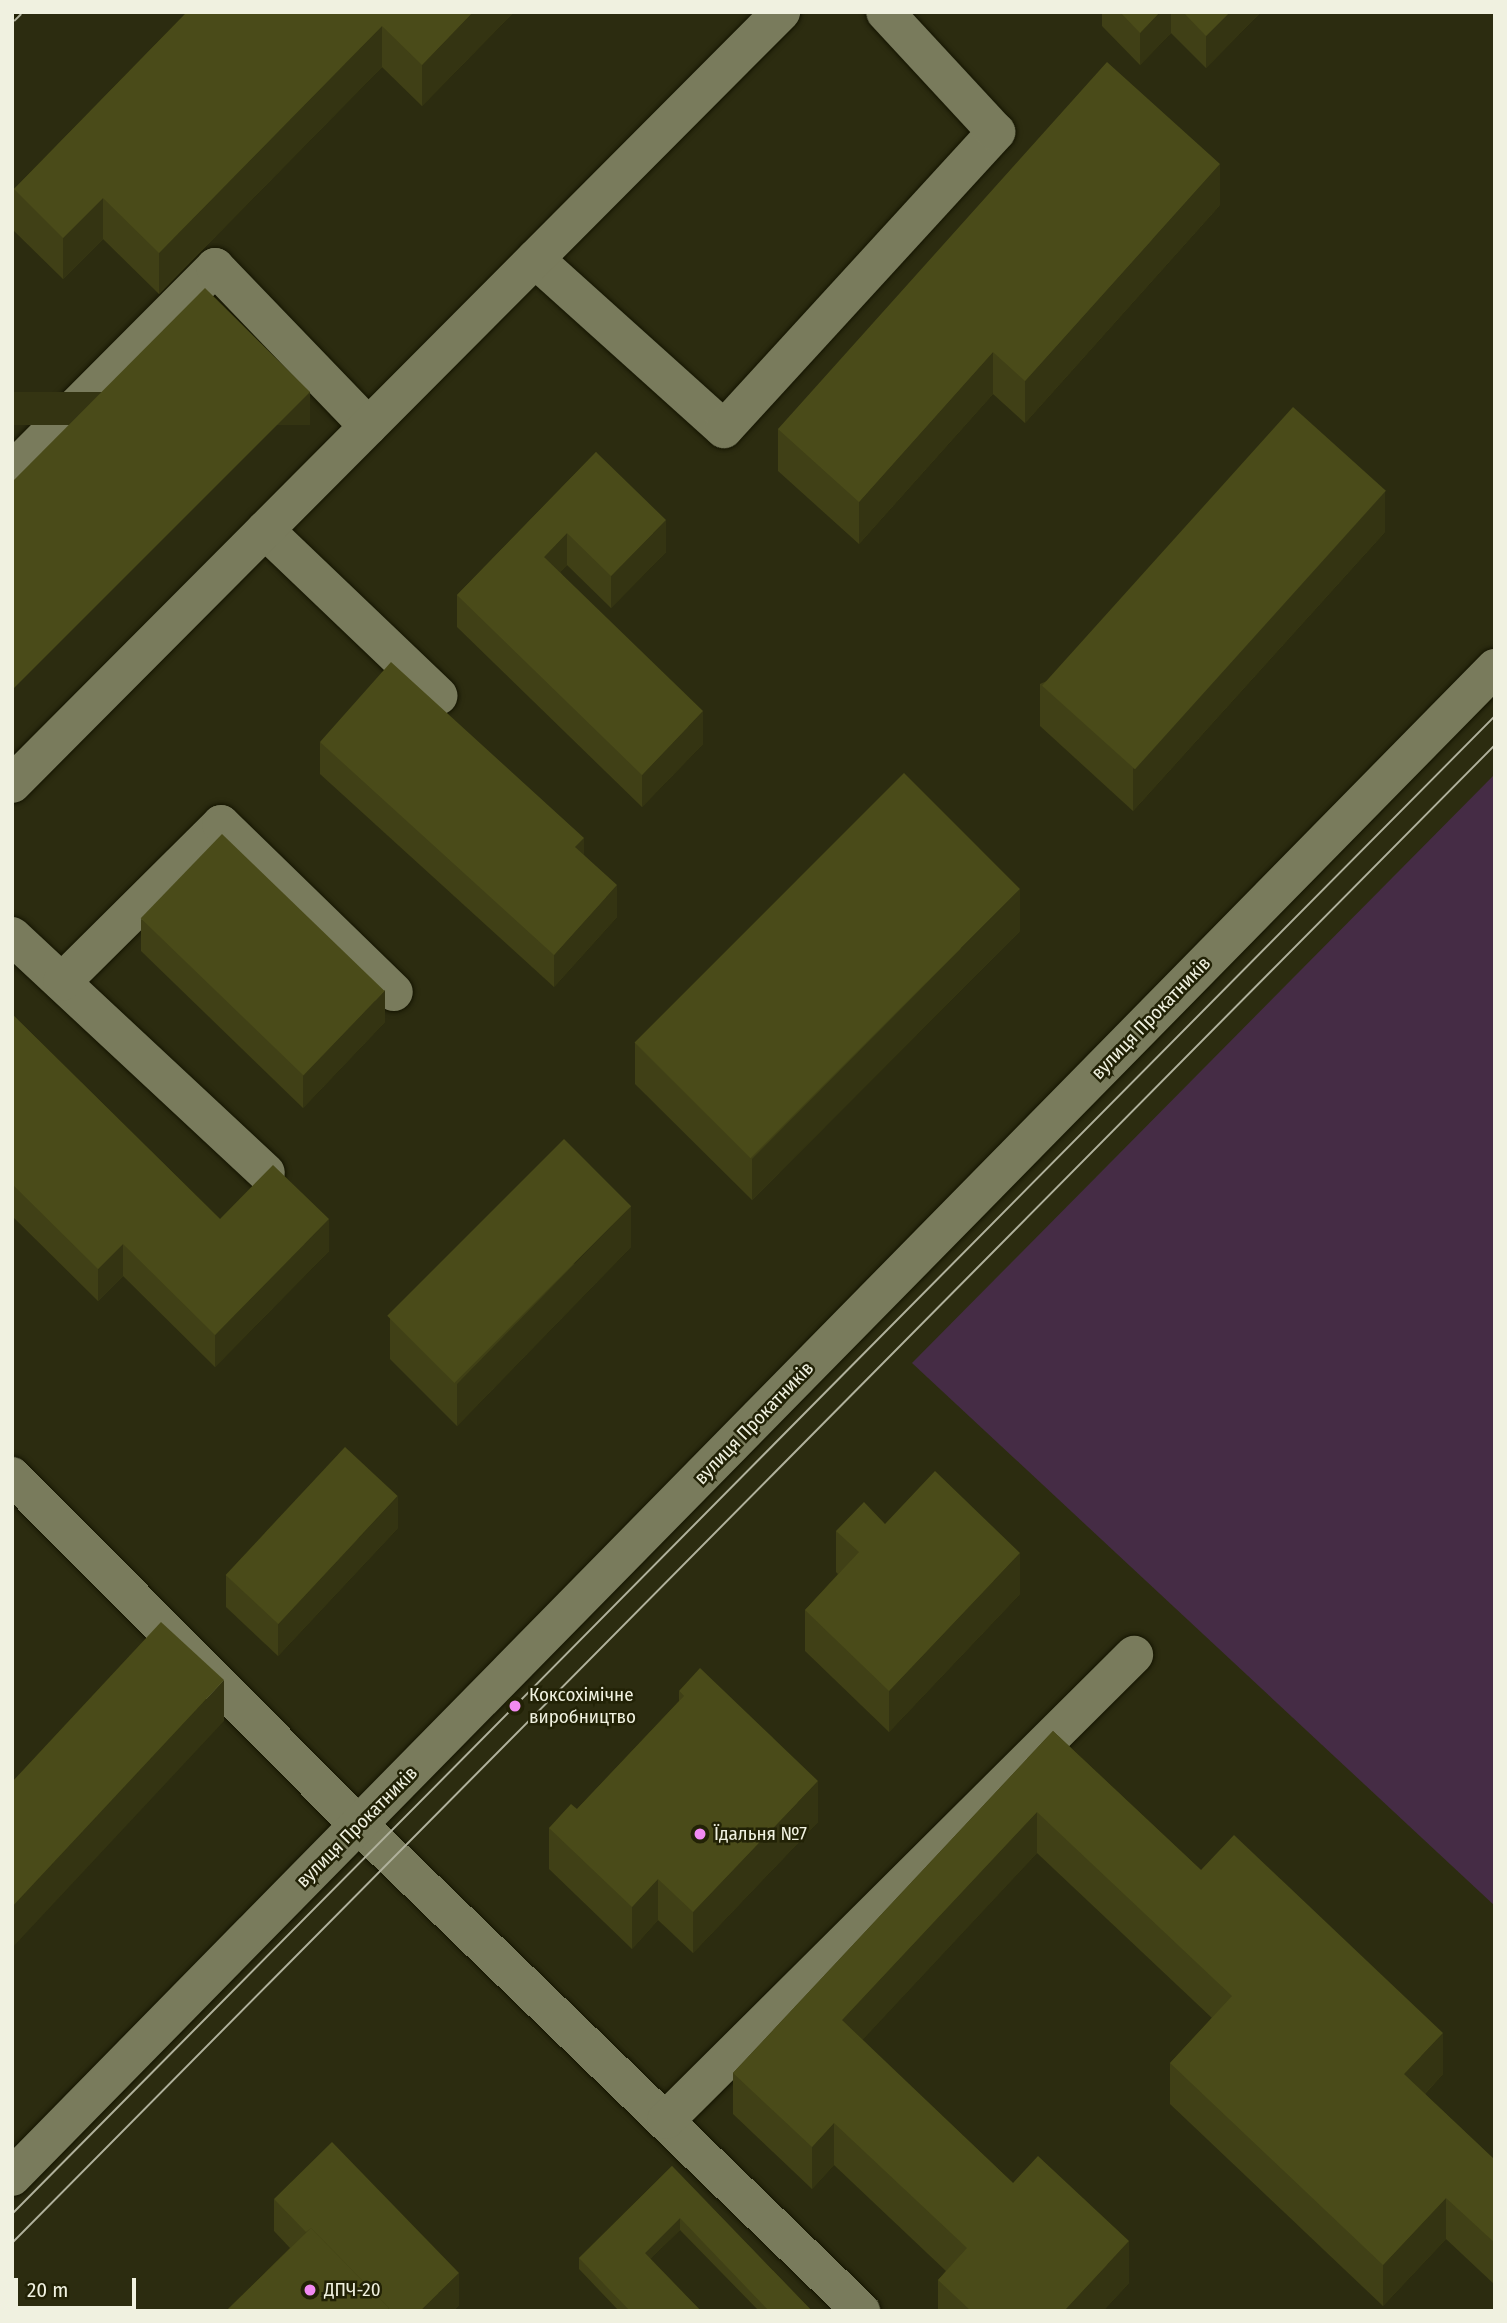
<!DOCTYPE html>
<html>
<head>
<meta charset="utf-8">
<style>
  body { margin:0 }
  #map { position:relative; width:1507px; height:2323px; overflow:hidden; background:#2c2c10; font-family:"Fira Sans Condensed",sans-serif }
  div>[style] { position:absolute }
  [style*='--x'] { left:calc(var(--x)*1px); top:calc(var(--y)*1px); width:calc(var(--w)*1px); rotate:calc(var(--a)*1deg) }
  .green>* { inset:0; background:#452c45 }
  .roads { filter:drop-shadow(0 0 2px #141400) drop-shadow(0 0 2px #141400) }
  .minor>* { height:38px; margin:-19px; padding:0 19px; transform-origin:19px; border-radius:19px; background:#797b5c }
  .tram>* { height:2px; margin:-1px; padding:0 1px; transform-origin:1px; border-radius:1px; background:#b0b19c }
  .rail>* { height:8px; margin-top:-4px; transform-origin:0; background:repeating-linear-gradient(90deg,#222206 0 16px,#b0b19c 0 32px); box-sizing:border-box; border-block:2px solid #b0b19c }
  .wall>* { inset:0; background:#404016 }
  .shaded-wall>* { inset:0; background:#343412; transform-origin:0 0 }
  .building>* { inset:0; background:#4a4b19; transform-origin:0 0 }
  .dots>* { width:19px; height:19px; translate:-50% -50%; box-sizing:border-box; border:4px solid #222206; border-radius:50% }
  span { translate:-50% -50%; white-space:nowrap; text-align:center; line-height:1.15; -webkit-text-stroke:5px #222206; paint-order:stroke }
  .street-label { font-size:19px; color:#f0f1e0 }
  .poi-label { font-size:19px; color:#f0f1e0 }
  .left { translate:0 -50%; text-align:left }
  .frame { position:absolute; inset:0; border:14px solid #f0f1e0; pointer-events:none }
  .scale { position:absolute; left:14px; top:2278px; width:122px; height:32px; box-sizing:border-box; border:4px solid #f0f1e0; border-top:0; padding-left:9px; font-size:21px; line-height:24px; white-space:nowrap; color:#f0f1e0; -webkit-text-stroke:5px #222206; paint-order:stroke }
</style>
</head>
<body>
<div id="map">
  <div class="green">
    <i style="clip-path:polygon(1495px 774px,1495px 1906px,912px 1363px)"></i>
  </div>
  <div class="roads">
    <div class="minor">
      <i style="--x:535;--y:259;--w:254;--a:42"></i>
      <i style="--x:724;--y:429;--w:403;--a:-47.5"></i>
      <i style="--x:996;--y:132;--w:163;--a:-132.8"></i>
      <i style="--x:12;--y:471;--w:288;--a:-45.1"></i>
      <i style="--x:215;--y:267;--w:221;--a:46.1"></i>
      <i style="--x:265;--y:530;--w:240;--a:43.7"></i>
      <i style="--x:12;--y:784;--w:1090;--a:-45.11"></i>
      <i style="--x:12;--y:936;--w:347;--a:43"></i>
      <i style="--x:62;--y:982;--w:224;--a:-44.8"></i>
      <i style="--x:221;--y:824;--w:241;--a:44.2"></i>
      <i style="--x:12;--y:1476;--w:492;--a:45.2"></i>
      <i style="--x:359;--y:1825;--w:699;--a:44.07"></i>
      <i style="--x:666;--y:2120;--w:660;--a:-44.82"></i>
      <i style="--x:12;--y:2177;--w:2116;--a:-45.5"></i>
    </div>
  </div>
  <div class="tram">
    <i style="--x:12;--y:2214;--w:2108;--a:-45.29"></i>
    <i style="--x:12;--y:2243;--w:2108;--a:-45.29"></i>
  </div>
  <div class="rail">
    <i style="--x:12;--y:19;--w:10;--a:-45"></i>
  </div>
  <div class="wall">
    <i style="clip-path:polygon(187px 12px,514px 12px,422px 106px,382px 67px,159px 294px,103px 239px,63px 279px,14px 231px,14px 189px)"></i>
    <i style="clip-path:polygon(1102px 12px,1261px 12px,1206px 68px,1171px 33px,1140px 65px,1102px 26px)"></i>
    <i style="clip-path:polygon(1220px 205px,1025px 423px,993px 394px,859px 544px,778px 471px,778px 429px)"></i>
    <i style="clip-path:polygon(596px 452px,666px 552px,611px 608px,567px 565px,560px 572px,703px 744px,642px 807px,457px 627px,457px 595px)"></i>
    <i style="clip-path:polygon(1385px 532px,1133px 811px,1040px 726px,1040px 684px)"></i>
    <i style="clip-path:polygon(320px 742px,584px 855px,617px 917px,554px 987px,320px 774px)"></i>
    <i style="clip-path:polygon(141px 919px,385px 1022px,303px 1108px,141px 951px)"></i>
    <i style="clip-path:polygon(1020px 931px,752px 1200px,635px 1084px,635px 1043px)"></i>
    <i style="clip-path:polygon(12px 1014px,220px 1219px,329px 1251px,215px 1367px,123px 1276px,98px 1301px,12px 1216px)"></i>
    <i style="clip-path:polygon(631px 1247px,457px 1426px,390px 1359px,390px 1318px)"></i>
    <i style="clip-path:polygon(885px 1524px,1020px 1594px,889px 1732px,805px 1651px,805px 1610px,838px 1574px,836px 1572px,836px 1531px)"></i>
    <i style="clip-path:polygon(398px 1528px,278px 1656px,226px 1607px,226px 1575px)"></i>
    <i style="clip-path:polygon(679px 1691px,818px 1822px,693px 1953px,658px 1920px,632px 1949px,549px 1869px,549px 1828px,577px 1809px,679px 1701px)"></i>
    <i style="clip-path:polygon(1053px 1731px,1201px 1870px,1443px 2074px,1425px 2094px,1495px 2160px,1495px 2285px,1446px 2239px,1383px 2306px,1170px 2104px,1170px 2063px,1212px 2018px,1037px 1853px,862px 2040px,1013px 2183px,1129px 2283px,1103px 2311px,938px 2311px,938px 2280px,946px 2271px,834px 2165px,812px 2189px,733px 2114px,733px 2073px)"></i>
    <i style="clip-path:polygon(672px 2166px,812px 2311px,759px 2311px,680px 2230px,650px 2259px,701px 2311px,619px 2311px,579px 2269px,579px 2258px)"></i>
    <i style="clip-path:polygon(274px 2199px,459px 2305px,453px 2311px,226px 2311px,290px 2248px,274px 2231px)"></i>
  </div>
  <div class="shaded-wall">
    <i style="clip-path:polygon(473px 12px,514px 12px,422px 106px,422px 65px)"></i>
    <i style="clip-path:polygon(1160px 12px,1171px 12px,1171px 33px,1140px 65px,1140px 33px)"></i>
    <i style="clip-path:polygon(1230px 12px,1261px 12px,1206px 68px,1206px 36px)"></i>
    <i style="clip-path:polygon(382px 26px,382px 67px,159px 294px,159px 253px)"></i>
    <i style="clip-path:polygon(1220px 164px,1220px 205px,1025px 423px,1025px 381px)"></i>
    <i style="clip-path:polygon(103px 198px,103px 239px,63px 279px,63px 238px)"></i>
    <i style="clip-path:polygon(993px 352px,993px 394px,859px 544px,859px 502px)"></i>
    <i style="left:310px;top:392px;width:33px;height:421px;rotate:90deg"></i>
    <i style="clip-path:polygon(1385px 491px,1385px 532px,1133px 811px,1133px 769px)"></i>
    <i style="clip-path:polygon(666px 520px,666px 552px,611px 608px,611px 576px)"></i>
    <i style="clip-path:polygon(567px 533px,567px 565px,544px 589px,544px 557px)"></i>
    <i style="clip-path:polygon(703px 711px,703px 744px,642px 807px,642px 775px)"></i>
    <i style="clip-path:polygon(584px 838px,584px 870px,575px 847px)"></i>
    <i style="clip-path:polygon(617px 885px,617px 917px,554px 987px,554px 955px)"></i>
    <i style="clip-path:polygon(1020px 889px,1020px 931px,752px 1200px,752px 1159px)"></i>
    <i style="clip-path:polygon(385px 990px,385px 1022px,303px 1108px,303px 1076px)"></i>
    <i style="clip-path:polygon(631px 1206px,631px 1247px,457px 1426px,457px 1384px)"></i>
    <i style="clip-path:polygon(329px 1219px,329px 1251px,215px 1367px,215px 1335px)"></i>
    <i style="clip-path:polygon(123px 1244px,123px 1276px,98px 1301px,98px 1269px)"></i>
    <i style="clip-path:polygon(398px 1496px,398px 1528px,278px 1656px,278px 1624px)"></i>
    <i style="clip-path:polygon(1020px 1553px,1020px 1594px,889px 1732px,889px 1691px)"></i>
    <i style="clip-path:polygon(224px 1680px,224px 1721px,12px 1948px,12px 1907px)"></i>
    <i style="clip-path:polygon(818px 1781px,818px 1822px,693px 1953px,693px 1912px)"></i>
    <i style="clip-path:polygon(1037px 1812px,1037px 1853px,842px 2062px,842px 2020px)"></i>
    <i style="clip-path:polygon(658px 1879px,658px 1920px,632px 1949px,632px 1907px)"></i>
    <i style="clip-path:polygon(1443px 2033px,1443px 2074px,1404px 2116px,1404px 2074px)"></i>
    <i style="clip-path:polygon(834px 2123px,834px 2165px,812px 2189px,812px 2147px)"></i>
    <i style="clip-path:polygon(1446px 2198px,1446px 2239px,1383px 2306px,1383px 2265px)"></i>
    <i style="clip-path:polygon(680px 2218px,680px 2230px,645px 2264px,645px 2253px)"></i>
    <i style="clip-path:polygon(1129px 2241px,1129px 2283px,1103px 2311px,1064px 2311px)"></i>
    <i style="clip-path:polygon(459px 2273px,459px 2305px,453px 2311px,420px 2311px)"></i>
  </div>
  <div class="building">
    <i style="clip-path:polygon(187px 12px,473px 12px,422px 65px,382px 26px,159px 253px,103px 198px,63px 238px,14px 189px)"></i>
    <i style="clip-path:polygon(1120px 12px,1160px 12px,1140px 33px)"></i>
    <i style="clip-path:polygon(1183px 12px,1230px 12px,1206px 36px)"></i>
    <i style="clip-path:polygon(1107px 62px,1220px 164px,1025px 381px,993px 352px,859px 502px,778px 429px)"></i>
    <i style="clip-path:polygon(205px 288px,310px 392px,12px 690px,12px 482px)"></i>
    <i style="left:1293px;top:407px;width:125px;height:375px;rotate:42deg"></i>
    <i style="clip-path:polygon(596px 452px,666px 520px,611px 576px,567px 533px,544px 557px,703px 711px,642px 775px,457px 595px)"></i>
    <i style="clip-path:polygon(391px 662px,584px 838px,575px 847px,617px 885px,554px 955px,320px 742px)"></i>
    <i style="left:904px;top:773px;width:164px;height:381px;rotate:45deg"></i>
    <i style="left:222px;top:834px;width:226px;height:117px;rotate:44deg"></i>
    <i style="clip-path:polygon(12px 1014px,220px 1219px,273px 1165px,329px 1219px,215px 1335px,123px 1244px,98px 1269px,12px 1184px)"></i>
    <i style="left:564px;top:1139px;width:95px;height:250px;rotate:45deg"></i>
    <i style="left:345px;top:1447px;width:72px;height:175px;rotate:43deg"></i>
    <i style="clip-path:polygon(935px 1471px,1020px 1553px,889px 1691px,805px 1610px,859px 1552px,836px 1531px,864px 1502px,885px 1524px)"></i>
    <i style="clip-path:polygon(161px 1622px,224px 1680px,12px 1907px,12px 1782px)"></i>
    <i style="clip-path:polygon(700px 1668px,818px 1781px,693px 1912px,658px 1879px,632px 1907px,549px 1828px,571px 1804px,577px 1809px,684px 1696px,679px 1691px)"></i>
    <i style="clip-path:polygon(1053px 1731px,1201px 1870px,1234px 1835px,1443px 2033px,1404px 2074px,1495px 2160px,1495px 2243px,1446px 2198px,1383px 2265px,1170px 2063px,1232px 1996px,1037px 1812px,842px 2020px,1013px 2183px,1038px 2156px,1129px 2241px,1064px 2311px,971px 2311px,938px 2280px,967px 2248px,834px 2123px,812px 2147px,733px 2073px)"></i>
    <i style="clip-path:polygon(332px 2142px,459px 2273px,420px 2311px,389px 2311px,389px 2308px,311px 2228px,306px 2232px,274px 2199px)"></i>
    <i style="clip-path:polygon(672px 2166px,812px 2311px,769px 2311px,680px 2218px,645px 2253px,701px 2311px,630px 2311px,579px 2258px)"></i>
    <i style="clip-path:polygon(311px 2228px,389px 2308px,387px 2311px,226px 2311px)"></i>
  </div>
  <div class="dots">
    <i style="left:515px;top:1706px;background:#f28af2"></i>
    <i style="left:700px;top:1834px;background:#f28af2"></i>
    <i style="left:310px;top:2290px;background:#f28af2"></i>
  </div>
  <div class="street-label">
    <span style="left:1151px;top:1018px;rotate:-46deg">вулиця Прокатників</span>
    <span style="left:754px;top:1423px;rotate:-46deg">вулиця Прокатників</span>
    <span style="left:357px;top:1827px;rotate:-45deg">вулиця Прокатників</span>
  </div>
  <div class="poi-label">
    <span class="left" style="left:529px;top:1706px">Коксохімічне<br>виробництво</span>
    <span class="left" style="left:714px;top:1834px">Їдальня №7</span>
    <span class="left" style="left:324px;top:2290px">ДПЧ-20</span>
  </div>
  <div class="frame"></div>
  <div class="scale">20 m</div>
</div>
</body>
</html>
